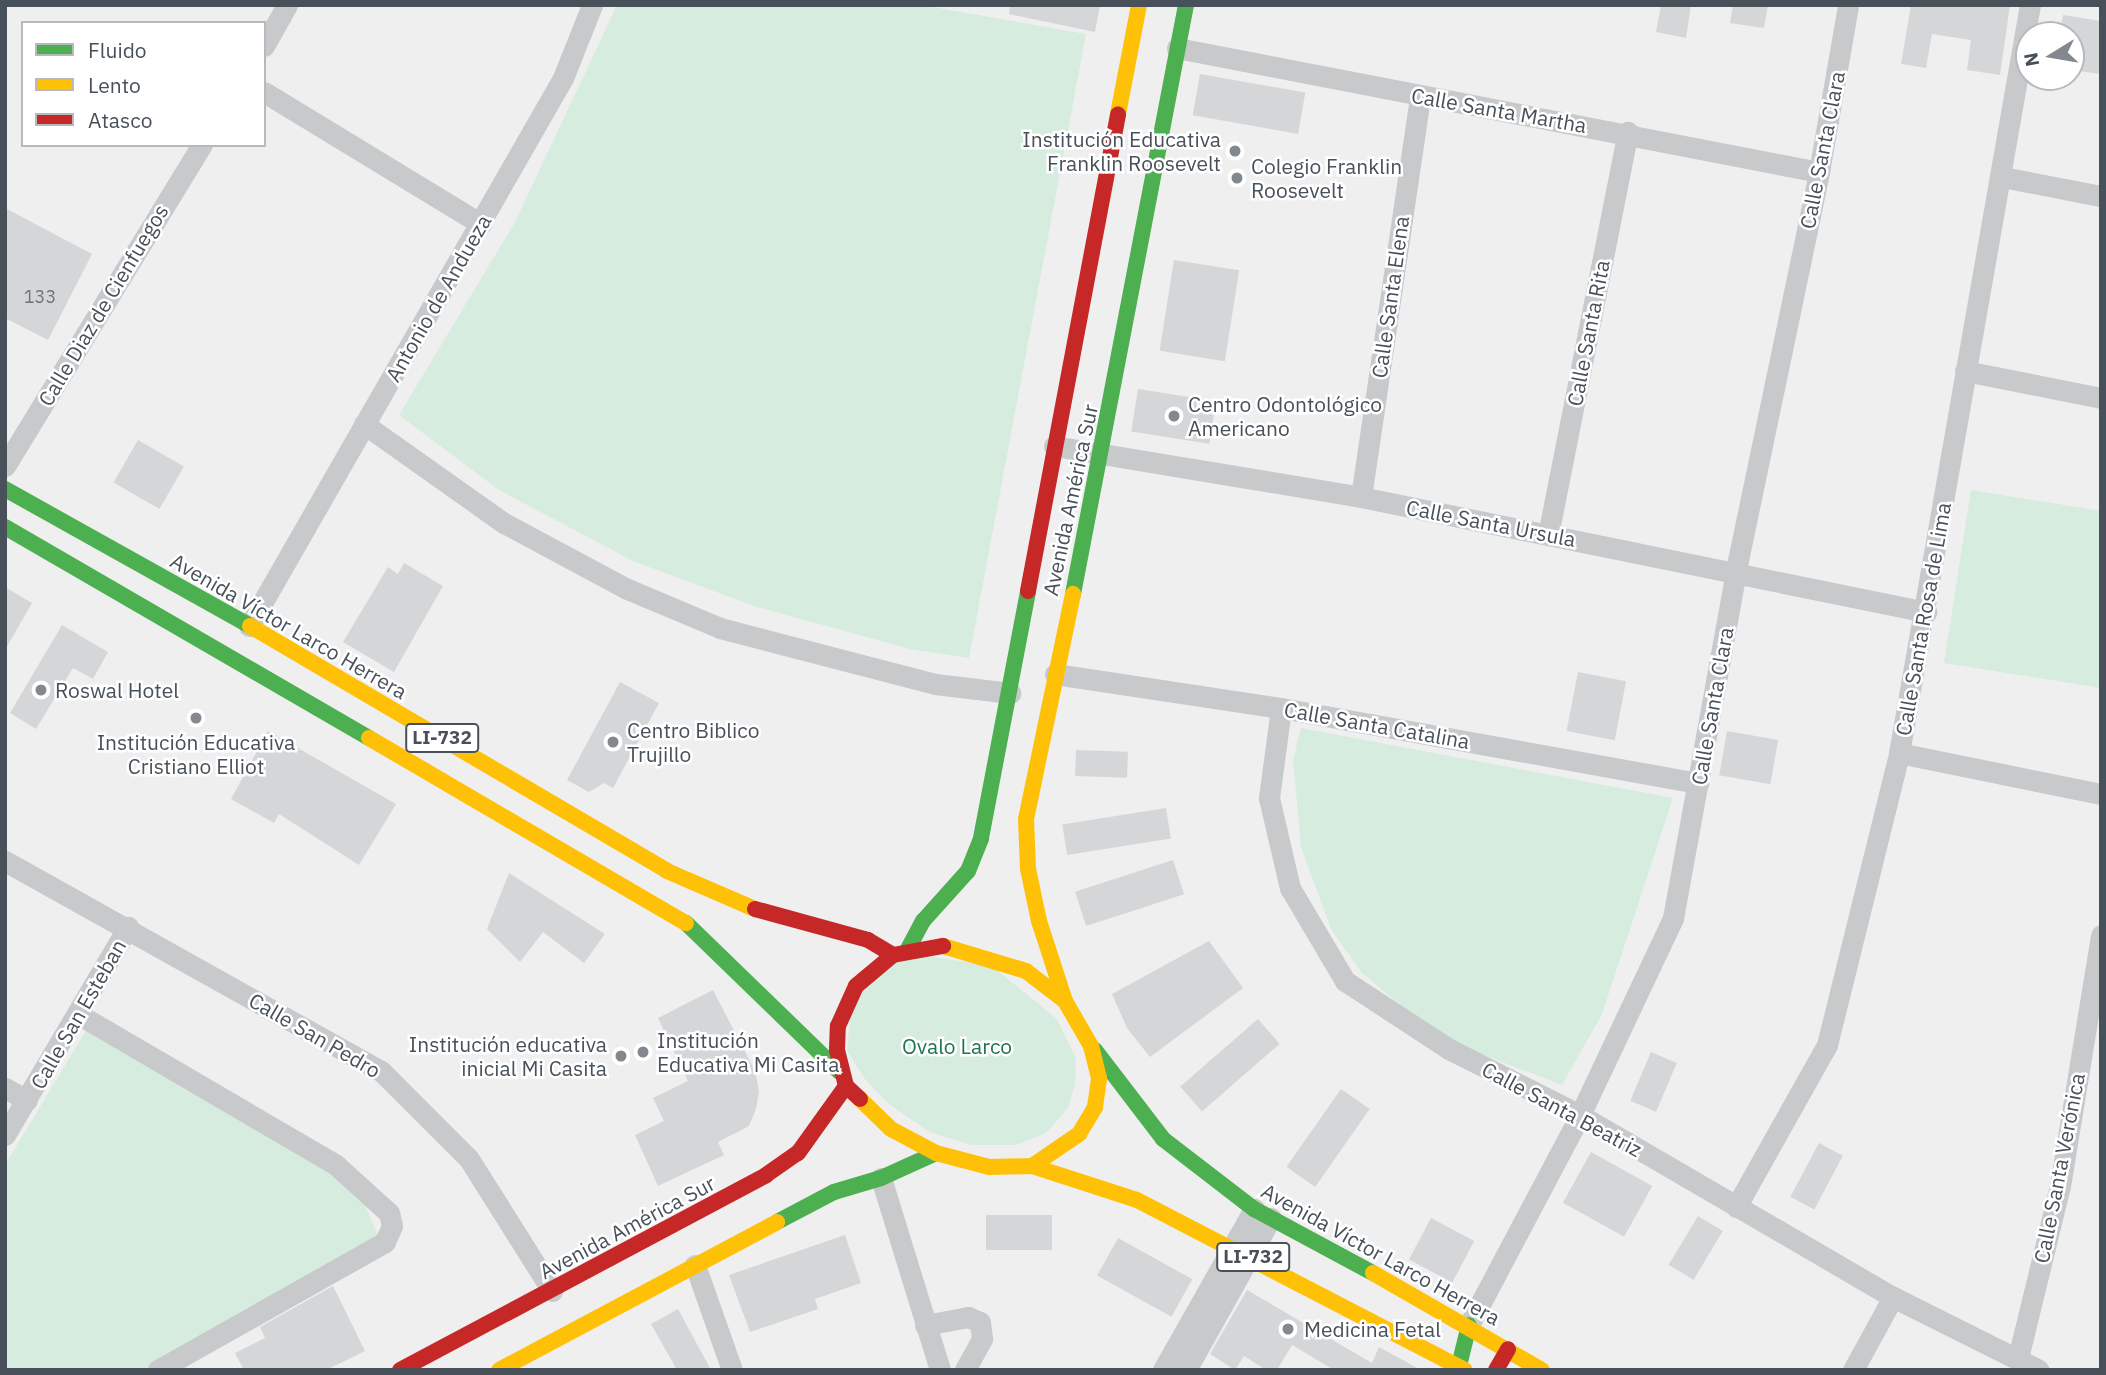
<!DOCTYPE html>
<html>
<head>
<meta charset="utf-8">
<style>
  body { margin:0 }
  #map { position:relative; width:2106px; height:1375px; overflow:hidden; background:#efefef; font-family:"IBM Plex Sans",sans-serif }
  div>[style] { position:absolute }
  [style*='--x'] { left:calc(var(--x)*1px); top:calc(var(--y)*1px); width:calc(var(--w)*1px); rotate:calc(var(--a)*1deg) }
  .green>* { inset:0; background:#d5ecdf }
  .building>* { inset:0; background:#d5d6d8; transform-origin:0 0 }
  .street>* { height:21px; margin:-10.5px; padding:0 10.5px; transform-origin:10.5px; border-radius:10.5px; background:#c7c9cb }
  .fast>* { height:16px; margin:-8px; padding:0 8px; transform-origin:8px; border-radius:8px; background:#4caf50 }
  .slow>* { height:16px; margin:-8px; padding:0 8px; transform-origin:8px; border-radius:8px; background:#ffc107 }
  .jam>* { height:16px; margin:-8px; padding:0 8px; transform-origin:8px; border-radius:8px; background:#c62828 }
  .dots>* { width:19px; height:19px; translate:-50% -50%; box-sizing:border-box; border:4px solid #fff; border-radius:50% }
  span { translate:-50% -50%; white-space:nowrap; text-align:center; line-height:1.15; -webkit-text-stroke:5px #fff; paint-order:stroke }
  .number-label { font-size:18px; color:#6d747b }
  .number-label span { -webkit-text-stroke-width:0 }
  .shield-label span { padding:2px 5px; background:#fff; border:2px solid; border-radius:5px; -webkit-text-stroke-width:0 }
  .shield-label { font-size:19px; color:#48515a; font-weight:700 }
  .street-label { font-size:21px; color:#48515a }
  .poi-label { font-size:21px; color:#48515a }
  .right { translate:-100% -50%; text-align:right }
  .left { translate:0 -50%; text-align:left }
  .park-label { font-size:21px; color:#20744d }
  .frame { position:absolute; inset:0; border:7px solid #48515a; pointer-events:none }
  .legend { position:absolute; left:21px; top:21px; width:245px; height:126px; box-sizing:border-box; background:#fff; border:2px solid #b6b9bd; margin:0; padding:9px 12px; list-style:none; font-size:21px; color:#48515a }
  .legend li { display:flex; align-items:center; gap:14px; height:35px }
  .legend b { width:35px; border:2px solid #b6b9bd }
  .north { position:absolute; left:2015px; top:21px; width:70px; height:70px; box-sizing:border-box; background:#fff; border:2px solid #b6b9bd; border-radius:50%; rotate:259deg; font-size:19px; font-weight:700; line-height:28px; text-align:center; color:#48515a }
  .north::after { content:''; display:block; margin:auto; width:24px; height:32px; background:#82888e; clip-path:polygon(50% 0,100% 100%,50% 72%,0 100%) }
</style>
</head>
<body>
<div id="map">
  <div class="green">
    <i style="clip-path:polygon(617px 5px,921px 5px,1086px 34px,969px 658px,910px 649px,757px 607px,633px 561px,499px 490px,399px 415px,515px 222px)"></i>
    <i style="clip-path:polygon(1971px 490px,2101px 511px,2101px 688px,1944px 663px)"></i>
    <i style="clip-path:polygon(1301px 728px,1673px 798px,1602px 1014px,1562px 1085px,1440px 1038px,1361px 972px,1331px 929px,1301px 847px,1293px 760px)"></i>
    <i style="clip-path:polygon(907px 953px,992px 966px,1057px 1019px,1076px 1059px,1075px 1084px,1068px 1108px,1046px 1133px,1016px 1145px,971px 1145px,930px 1132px,889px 1104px,864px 1078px,847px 1050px,854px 983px)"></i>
    <i style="clip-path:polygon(87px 1029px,357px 1188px,380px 1239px,151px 1370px,5px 1370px,5px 1165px)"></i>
  </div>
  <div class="building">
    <i style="clip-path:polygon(1010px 5px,1100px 5px,1095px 32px,1009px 14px)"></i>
    <i style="clip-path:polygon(1661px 5px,1691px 5px,1686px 38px,1656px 32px)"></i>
    <i style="clip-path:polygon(1733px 5px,1768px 5px,1764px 28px,1730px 23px)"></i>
    <i style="clip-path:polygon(1911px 5px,2010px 5px,2000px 75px,1967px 70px,1971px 40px,1932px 34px,1926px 68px,1901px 64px)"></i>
    <i style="clip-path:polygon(2063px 15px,2101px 21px,2101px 74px,2071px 70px,2071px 35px,2060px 35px)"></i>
    <i style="left:1200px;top:74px;width:107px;height:42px;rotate:10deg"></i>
    <i style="clip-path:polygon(5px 208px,92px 254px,48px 340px,5px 318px)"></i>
    <i style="left:1174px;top:260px;width:66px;height:92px;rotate:9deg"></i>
    <i style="left:1138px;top:389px;width:79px;height:43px;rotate:9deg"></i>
    <i style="left:138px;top:440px;width:53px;height:49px;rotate:30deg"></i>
    <i style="clip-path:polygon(404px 563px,443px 586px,394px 672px,343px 642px,388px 567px,398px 574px)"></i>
    <i style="clip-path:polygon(5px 587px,32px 603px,5px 650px)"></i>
    <i style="clip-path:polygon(62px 625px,108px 652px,93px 679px,73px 668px,36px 729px,10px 713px)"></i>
    <i style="left:1578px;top:672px;width:49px;height:60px;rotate:11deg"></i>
    <i style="clip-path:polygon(620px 682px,659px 703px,613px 788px,604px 783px,589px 792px,567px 780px)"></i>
    <i style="clip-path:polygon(268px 731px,396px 804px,359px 865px,279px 814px,274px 823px,231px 799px)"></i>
    <i style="left:1727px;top:731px;width:52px;height:45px;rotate:10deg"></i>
    <i style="left:1076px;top:750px;width:52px;height:26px;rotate:2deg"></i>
    <i style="left:1166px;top:808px;width:31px;height:105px;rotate:81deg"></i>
    <i style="left:1173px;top:860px;width:36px;height:103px;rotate:72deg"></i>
    <i style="clip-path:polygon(509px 873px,605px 934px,584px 963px,543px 932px,520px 962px,487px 929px)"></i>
    <i style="clip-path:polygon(1209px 941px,1243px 988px,1150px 1057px,1127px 1028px,1112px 994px)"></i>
    <i style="clip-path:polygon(713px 990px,755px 1071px,759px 1091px,756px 1109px,749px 1126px,718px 1142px,724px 1155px,658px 1186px,635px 1135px,664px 1121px,653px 1098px,688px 1081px,658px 1018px)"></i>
    <i style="left:1258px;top:1019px;width:33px;height:103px;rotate:49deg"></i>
    <i style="left:1651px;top:1052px;width:28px;height:53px;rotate:23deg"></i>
    <i style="left:1341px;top:1089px;width:35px;height:95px;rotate:35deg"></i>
    <i style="left:1819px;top:1143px;width:27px;height:61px;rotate:28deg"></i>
    <i style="left:1591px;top:1152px;width:70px;height:58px;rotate:29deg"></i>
    <i style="left:1052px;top:1215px;width:35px;height:66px;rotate:90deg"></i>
    <i style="left:1698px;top:1216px;width:29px;height:57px;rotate:31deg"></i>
    <i style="left:1431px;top:1218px;width:49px;height:47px;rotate:28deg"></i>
    <i style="clip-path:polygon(845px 1235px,861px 1283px,815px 1299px,818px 1309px,750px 1332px,729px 1275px)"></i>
    <i style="left:1118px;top:1238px;width:85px;height:43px;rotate:29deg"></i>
    <i style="clip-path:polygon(333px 1286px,365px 1351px,326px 1370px,244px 1370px,235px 1353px,265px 1338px,260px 1327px)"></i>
    <i style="clip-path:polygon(1247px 1290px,1372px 1363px,1379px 1347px,1421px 1370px,1334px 1370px,1292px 1345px,1277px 1370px,1266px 1370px,1244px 1356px,1235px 1370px,1210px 1354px)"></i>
    <i style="clip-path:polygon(678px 1309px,711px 1370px,677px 1370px,651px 1324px)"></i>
  </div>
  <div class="street">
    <i style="--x:264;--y:46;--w:47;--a:-60.7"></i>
    <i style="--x:1177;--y:48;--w:654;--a:10.93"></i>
    <i style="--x:264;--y:92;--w:254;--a:31.3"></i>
    <i style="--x:2002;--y:177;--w:101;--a:10.9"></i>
    <i style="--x:1965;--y:371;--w:139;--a:11.2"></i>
    <i style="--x:364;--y:424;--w:171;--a:35.3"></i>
    <i style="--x:504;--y:523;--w:137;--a:28.2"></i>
    <i style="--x:625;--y:588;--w:103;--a:22.8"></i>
    <i style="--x:720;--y:628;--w:222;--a:14.6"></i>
    <i style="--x:935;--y:684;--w:76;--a:6.8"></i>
    <i style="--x:1054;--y:446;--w:311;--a:9.4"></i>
    <i style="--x:1361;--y:497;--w:577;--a:11.5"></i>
    <i style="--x:5;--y:466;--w:377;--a:-58.5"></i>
    <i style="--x:1361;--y:497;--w:404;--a:-81.6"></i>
    <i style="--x:1548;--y:535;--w:411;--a:-78.8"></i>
    <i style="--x:249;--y:626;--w:632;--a:-60.19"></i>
    <i style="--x:563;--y:78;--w:79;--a:-68.3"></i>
    <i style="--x:1055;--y:674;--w:229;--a:8.6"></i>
    <i style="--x:1281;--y:708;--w:424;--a:10.2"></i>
    <i style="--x:1281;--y:708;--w:91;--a:97.6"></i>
    <i style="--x:1269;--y:798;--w:92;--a:76.9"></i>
    <i style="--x:1290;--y:888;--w:108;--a:59.4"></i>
    <i style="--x:1345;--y:981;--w:124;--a:33.2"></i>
    <i style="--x:1449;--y:1049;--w:147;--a:26.7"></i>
    <i style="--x:1580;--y:1115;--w:362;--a:30.2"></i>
    <i style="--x:1893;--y:1297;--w:163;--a:26.6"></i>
    <i style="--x:1899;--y:753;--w:206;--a:11.5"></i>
    <i style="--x:5;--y:861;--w:431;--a:29.2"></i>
    <i style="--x:381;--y:1071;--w:124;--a:45"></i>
    <i style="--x:469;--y:1159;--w:156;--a:57.8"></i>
    <i style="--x:78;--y:1014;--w:299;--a:30.3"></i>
    <i style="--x:336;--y:1165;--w:72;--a:42.2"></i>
    <i style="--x:389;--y:1213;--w:13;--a:77"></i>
    <i style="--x:392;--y:1226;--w:17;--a:114"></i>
    <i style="--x:385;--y:1242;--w:261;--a:150.6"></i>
    <i style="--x:5;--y:1088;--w:25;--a:29"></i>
    <i style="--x:5;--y:1135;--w:242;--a:-59.4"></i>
    <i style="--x:881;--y:1178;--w:201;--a:72.9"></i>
    <i style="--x:1736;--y:1207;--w:186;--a:-60.7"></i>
    <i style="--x:1827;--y:1045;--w:301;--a:-76.1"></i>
    <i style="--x:1899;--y:753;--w:759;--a:-80.07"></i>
    <i style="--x:695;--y:1265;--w:111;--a:70.6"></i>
    <i style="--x:925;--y:1325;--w:44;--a:-10.5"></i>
    <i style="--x:968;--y:1317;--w:13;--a:23"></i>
    <i style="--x:980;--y:1322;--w:17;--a:83"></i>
    <i style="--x:982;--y:1339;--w:35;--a:119"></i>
    <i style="--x:1469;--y:1325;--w:238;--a:-62.1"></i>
    <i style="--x:1580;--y:1115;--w:218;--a:-64.7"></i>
    <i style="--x:1673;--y:918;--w:354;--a:-79.7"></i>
    <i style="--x:1736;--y:570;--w:407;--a:-78.2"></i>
    <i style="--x:1819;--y:172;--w:169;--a:-80.1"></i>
    <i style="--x:2018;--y:1358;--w:177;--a:-76.3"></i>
    <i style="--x:2060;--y:1186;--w:254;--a:-80.7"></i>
    <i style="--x:1163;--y:1370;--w:185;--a:-60.5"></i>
    <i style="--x:1186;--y:1370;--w:174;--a:-60.8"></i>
    <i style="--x:1853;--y:1370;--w:83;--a:-61.3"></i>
  </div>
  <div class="fast">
    <i style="--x:5;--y:489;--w:281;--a:29.2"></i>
    <i style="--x:5;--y:527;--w:421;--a:30.1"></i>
    <i style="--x:1073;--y:594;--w:600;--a:-79.14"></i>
    <i style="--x:686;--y:923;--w:214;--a:44.1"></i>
    <i style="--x:908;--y:949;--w:32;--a:-62"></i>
    <i style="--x:923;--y:921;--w:67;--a:-48"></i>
    <i style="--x:968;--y:871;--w:35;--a:-68"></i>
    <i style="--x:981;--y:838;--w:251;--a:-79.2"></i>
    <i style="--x:1095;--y:1050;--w:112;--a:52.6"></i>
    <i style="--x:1163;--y:1139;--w:115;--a:37.6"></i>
    <i style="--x:1254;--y:1209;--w:135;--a:28.3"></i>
    <i style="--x:777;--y:1222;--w:64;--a:-27.8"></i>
    <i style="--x:834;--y:1192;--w:49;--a:-16.6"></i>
    <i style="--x:881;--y:1178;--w:60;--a:-24.4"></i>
    <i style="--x:1458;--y:1370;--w:46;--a:-76.3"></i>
  </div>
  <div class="slow">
    <i style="--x:1118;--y:114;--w:111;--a:-79.1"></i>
    <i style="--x:250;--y:626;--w:484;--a:30.4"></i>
    <i style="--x:667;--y:871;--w:96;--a:23.4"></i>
    <i style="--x:369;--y:738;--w:367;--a:30.3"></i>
    <i style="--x:1065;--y:1001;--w:84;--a:-108"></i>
    <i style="--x:1039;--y:921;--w:53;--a:-101.9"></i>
    <i style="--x:1028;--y:869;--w:50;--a:-92.3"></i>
    <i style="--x:1026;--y:819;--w:230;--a:-78.2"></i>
    <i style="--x:860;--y:1099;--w:43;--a:44.1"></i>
    <i style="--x:891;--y:1129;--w:51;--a:28.1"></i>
    <i style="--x:936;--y:1153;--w:55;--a:14.8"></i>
    <i style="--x:989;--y:1167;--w:43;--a:-1.3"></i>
    <i style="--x:1032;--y:1166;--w:57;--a:-34.2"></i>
    <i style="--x:1079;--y:1134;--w:31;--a:-59"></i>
    <i style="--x:1095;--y:1107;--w:29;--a:-82"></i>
    <i style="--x:1099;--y:1078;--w:33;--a:-104"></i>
    <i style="--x:1091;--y:1046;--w:52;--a:-120"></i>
    <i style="--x:1065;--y:1001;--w:49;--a:-142.4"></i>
    <i style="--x:1026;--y:971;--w:87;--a:-163.2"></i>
    <i style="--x:1032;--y:1166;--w:110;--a:17.9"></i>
    <i style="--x:1137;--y:1200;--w:369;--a:27.4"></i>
    <i style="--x:1373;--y:1273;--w:195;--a:29.9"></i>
    <i style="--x:499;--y:1370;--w:315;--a:-28"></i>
  </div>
  <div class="jam">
    <i style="--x:1028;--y:591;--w:485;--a:-79.3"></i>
    <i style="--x:755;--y:909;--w:117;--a:15.3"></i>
    <i style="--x:868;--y:940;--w:29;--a:31"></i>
    <i style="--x:860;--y:1099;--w:19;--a:-137"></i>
    <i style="--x:846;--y:1086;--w:37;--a:-104"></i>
    <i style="--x:837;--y:1050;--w:24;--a:-88"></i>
    <i style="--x:838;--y:1026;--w:44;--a:-65.8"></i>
    <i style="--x:856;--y:986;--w:48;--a:-40"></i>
    <i style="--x:893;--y:955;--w:51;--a:-10.2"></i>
    <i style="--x:400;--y:1370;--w:415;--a:-28"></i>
    <i style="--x:766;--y:1175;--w:39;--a:-35"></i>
    <i style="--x:798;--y:1153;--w:82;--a:-54.4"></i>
    <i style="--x:1496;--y:1370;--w:24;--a:-60"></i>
  </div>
  <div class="dots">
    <i style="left:1235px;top:151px;background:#82888e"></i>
    <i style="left:1237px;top:178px;background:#82888e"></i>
    <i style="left:1174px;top:416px;background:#82888e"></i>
    <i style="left:41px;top:690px;background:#82888e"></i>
    <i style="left:196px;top:718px;background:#82888e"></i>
    <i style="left:613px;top:742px;background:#82888e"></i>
    <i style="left:643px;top:1052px;background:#82888e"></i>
    <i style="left:621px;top:1056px;background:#82888e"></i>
    <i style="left:1288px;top:1329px;background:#82888e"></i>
  </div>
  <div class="number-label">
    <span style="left:40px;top:297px">133</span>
  </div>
  <div class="shield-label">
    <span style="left:442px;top:738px">LI-732</span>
    <span style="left:1253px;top:1257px">LI-732</span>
  </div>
  <div class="street-label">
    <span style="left:1499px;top:110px;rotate:10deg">Calle Santa Martha</span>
    <span style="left:1822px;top:150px;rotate:-79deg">Calle Santa Clara</span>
    <span style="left:1390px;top:297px;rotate:-82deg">Calle Santa Elena</span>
    <span style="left:438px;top:298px;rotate:-60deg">Antonio de Andueza</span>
    <span style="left:103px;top:305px;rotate:-59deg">Calle Diaz de Cienfuegos</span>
    <span style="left:1588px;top:333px;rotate:-79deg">Calle Santa Rita</span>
    <span style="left:1070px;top:500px;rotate:-78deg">Avenida América Sur</span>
    <span style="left:1491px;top:523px;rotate:11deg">Calle Santa Ursula</span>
    <span style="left:1923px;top:619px;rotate:-80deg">Calle Santa Rosa de Lima</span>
    <span style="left:289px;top:626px;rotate:30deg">Avenida Víctor Larco Herrera</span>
    <span style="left:1712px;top:706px;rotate:-80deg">Calle Santa Clara</span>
    <span style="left:1377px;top:725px;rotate:10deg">Calle Santa Catalina</span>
    <span style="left:78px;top:1014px;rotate:-60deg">Calle San Esteban</span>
    <span style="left:315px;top:1035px;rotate:30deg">Calle San Pedro</span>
    <span style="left:1562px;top:1109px;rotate:28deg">Calle Santa Beatriz</span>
    <span style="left:2059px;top:1168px;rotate:-79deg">Calle Santa Verónica</span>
    <span style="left:627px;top:1227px;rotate:-28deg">Avenida América Sur</span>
    <span style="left:1381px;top:1254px;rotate:29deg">Avenida Víctor Larco Herrera</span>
  </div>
  <div class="poi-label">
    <span class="right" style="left:1221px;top:151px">Institución Educativa<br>Franklin Roosevelt</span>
    <span class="left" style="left:1251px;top:178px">Colegio Franklin<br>Roosevelt</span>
    <span class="left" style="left:1188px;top:416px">Centro Odontológico<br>Americano</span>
    <span class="left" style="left:55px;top:690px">Roswal Hotel</span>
    <span class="left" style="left:627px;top:742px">Centro Biblico<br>Trujillo</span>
    <span style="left:196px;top:754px">Institución Educativa<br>Cristiano Elliot</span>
    <span class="left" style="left:657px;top:1052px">Institución<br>Educativa Mi Casita</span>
    <span class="right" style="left:607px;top:1056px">Institución educativa<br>inicial Mi Casita</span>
    <span class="left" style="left:1304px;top:1329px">Medicina Fetal</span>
  </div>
  <div class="park-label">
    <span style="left:957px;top:1046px">Ovalo Larco</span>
  </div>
  <div class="frame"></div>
  <ul class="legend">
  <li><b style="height:9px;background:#4caf50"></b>Fluido</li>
  <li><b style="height:9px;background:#ffc107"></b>Lento</li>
  <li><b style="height:9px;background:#c62828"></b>Atasco</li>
  </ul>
  <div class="north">N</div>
</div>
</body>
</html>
